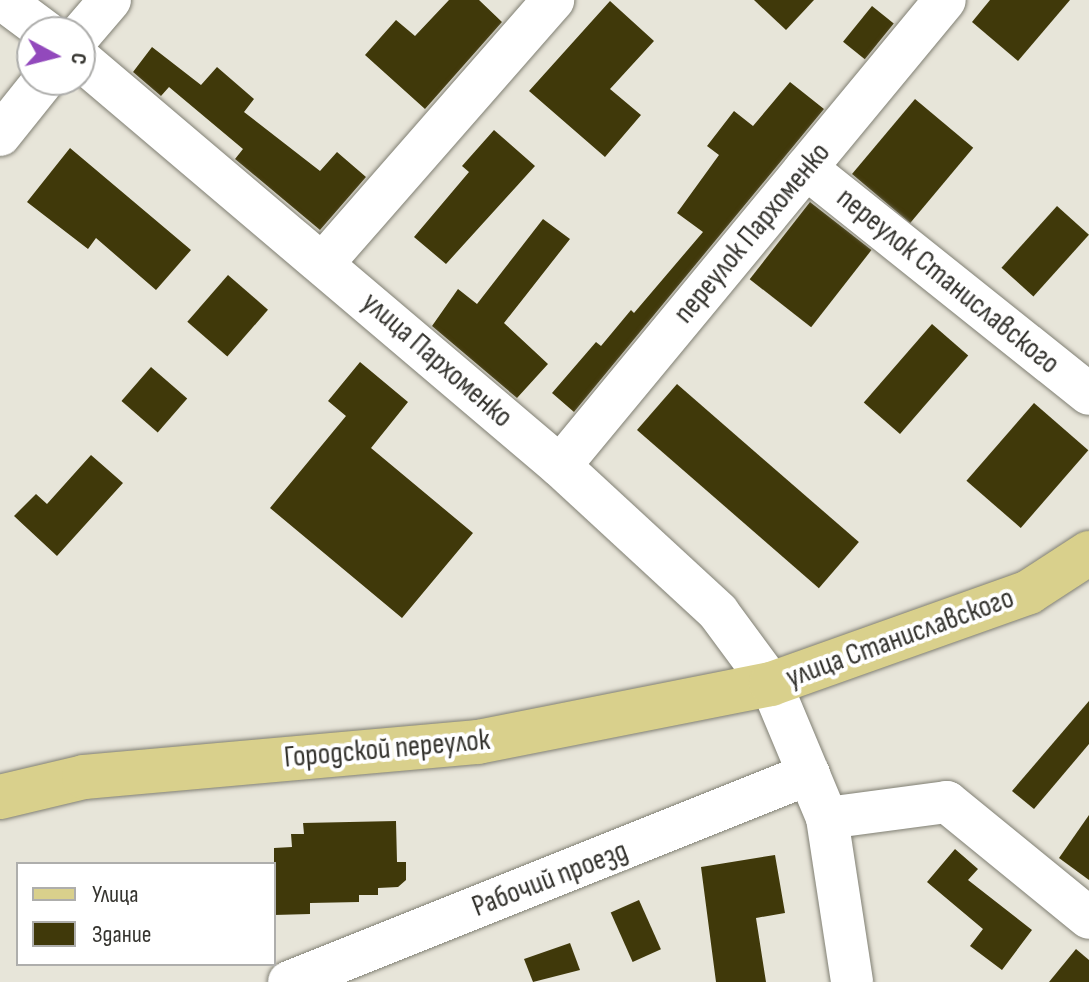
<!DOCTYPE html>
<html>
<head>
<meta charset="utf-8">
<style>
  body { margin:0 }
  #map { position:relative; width:1089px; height:982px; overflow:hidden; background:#e7e5d9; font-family:"Sofia Sans Condensed",sans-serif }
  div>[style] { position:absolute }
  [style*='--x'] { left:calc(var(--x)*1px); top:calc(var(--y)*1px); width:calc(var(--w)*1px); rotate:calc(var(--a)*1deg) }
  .building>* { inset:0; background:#40390a; transform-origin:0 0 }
  .roads { filter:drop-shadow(0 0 2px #807f73) drop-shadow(0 0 2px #807f73) }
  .minor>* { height:42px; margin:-21px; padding:0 21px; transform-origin:21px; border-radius:21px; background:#fff }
  .major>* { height:44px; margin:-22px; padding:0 22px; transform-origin:22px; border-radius:22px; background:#d9d08c }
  span { translate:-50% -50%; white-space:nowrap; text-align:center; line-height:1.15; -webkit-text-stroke:8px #fff; paint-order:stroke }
  .street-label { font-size:30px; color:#35342f }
  .legend { position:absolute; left:16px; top:862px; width:260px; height:104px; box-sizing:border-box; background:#fff; border:2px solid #aeaeac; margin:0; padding:10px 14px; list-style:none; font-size:24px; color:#35342f }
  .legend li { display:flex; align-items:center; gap:16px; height:40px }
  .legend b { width:40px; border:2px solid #aeaeac }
  .north { position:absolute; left:16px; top:16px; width:80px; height:80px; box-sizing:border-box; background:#fff; border:2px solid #aeaeac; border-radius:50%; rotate:97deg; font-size:22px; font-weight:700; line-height:32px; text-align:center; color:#35342f }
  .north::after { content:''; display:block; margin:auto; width:28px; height:36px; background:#9249bc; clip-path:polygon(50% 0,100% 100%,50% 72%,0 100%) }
</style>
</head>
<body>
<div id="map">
  <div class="building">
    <i style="clip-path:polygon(449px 0,479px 0,502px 22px,425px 109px,365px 55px,396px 20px,415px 36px)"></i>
    <i style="clip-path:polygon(754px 0,814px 0,786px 30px)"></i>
    <i style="clip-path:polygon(990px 0,1070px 0,1018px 61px,972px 22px)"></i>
    <i style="clip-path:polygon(610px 1px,654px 41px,610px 89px,641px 115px,605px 157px,529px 91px)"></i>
    <i style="left:872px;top:6px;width:28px;height:46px;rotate:39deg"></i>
    <i style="clip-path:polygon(152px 47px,201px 85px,217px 67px,254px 99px,244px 112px,320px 171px,337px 152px,366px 177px,320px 230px,235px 159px,243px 149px,169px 87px,161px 96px,133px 72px)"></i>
    <i style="clip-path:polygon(790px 82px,824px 109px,574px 412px,552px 393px,596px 342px,601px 346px,631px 310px,634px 313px,703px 232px,677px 213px,719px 155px,707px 146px,734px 111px,753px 126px)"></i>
    <i style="left:915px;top:99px;width:76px;height:98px;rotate:40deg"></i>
    <i style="clip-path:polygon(494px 130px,535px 166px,446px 264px,414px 237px,469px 172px,462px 166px)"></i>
    <i style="clip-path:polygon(70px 148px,191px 250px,156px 290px,96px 238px,88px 249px,27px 202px)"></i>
    <i style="left:810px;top:202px;width:78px;height:98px;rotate:38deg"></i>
    <i style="left:1057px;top:206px;width:43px;height:83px;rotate:42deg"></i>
    <i style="clip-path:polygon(543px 219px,570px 239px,504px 323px,548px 364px,517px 398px,432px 326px,458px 289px,477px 304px)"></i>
    <i style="left:228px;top:275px;width:53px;height:62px;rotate:41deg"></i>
    <i style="left:932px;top:324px;width:48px;height:104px;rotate:41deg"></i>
    <i style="clip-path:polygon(360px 362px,408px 402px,371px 448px,473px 533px,402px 618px,270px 508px,346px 416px,328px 401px)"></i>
    <i style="left:151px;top:367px;width:48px;height:45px;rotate:41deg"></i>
    <i style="left:677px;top:384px;width:241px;height:61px;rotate:41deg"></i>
    <i style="left:1034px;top:403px;width:72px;height:103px;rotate:41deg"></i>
    <i style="clip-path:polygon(91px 455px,123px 483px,57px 556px,14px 516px,36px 494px,47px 504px)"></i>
    <i style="clip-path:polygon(1089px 701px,1089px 744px,1034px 809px,1012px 791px)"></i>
    <i style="clip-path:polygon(1089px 815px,1089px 880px,1059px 858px)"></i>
    <i style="clip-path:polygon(396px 821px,397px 862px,406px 862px,406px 880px,398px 887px,378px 888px,378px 895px,359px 895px,359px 902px,310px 903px,310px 914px,274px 915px,274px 848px,292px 847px,291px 834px,304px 834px,303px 823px)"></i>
    <i style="clip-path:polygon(955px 849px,978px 869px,968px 880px,1032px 930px,1002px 970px,970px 946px,983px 929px,927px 882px)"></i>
    <i style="clip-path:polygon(775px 855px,785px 913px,756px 918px,766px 982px,716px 982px,701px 867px)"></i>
    <i style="left:639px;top:900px;width:54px;height:31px;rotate:66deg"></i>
    <i style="clip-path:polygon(570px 943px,580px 970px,533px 982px,524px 959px)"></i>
    <i style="clip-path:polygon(1076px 949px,1089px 960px,1089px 982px,1049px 982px)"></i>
  </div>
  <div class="roads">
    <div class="minor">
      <i style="--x:3;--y:0;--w:54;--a:36.7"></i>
      <i style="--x:80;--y:35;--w:46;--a:-49.4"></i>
      <i style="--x:80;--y:59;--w:629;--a:40.3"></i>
      <i style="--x:560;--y:466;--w:215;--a:42.7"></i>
      <i style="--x:718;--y:612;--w:89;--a:53.6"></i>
      <i style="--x:771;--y:684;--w:145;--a:67.3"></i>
      <i style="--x:827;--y:818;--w:166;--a:81.3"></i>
      <i style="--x:0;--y:135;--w:70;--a:-51.3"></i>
      <i style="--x:806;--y:168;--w:362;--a:38.6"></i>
      <i style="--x:324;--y:262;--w:348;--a:-48.8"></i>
      <i style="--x:560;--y:466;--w:604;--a:-50.44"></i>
      <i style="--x:827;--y:818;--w:121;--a:-7.6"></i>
      <i style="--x:947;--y:802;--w:183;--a:39.2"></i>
      <i style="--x:289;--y:982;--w:560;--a:-21.8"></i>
    </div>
    <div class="major">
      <i style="--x:0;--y:797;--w:86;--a:-13.4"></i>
      <i style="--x:84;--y:777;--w:396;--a:-5.1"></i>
      <i style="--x:478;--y:742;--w:299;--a:-11.2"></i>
      <i style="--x:771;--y:684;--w:274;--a:-19.6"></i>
      <i style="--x:1029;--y:592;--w:72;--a:-33"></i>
    </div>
  </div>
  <div class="street-label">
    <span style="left:752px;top:233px;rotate:-50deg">переулок Пархоменко</span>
    <span style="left:948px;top:281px;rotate:39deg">переулок Станиславского</span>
    <span style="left:437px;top:360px;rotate:41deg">улица Пархоменко</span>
    <span style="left:900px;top:638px;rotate:-20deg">улица Станиславского</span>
    <span style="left:387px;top:749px;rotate:-5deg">Городской переулок</span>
    <span style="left:550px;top:879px;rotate:-21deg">Рабочий проезд</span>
  </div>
  <ul class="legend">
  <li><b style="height:10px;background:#d9d08c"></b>Улица</li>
  <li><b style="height:22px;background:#40390a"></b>Здание</li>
  </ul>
  <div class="north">С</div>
</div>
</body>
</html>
